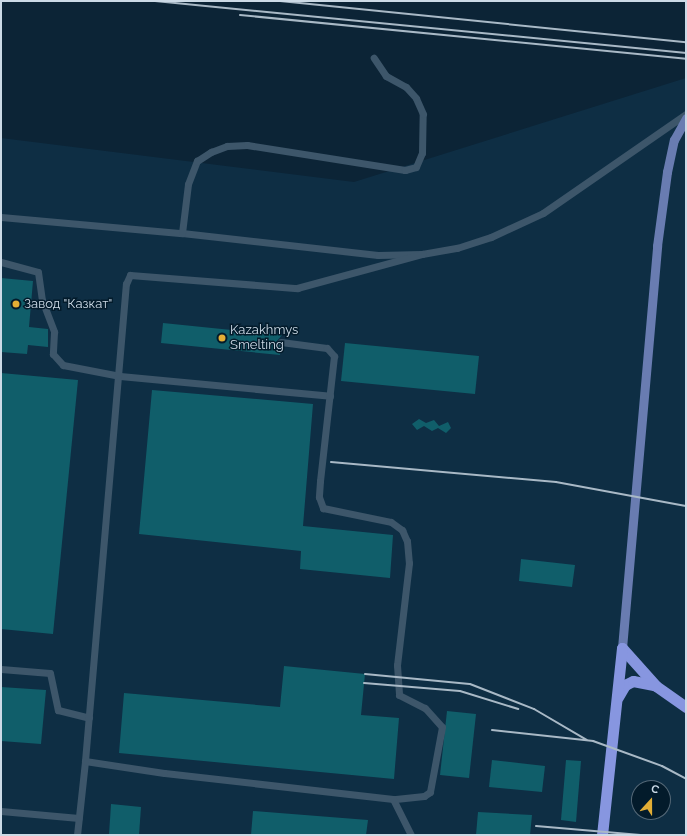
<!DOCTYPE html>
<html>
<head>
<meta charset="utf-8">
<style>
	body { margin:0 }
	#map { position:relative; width:687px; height:836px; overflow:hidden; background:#0c2436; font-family:Raleway,sans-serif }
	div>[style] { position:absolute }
	.built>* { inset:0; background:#0e2e44 }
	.building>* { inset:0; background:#105e6a }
	.minor>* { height:7px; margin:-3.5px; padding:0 3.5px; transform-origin:3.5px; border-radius:3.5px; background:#3d566a }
	.major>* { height:9px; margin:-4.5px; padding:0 4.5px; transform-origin:4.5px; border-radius:4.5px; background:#697cb1 }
	.highway>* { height:11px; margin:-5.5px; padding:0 5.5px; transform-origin:5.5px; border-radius:5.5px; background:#8796e0 }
	.rail>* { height:2px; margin:-1px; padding:0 1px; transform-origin:1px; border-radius:1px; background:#a9b9c6 }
	.dots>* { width:11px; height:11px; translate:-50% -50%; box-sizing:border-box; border:2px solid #031b2b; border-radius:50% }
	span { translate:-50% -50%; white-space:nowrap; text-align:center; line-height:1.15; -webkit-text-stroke:3px #031b2b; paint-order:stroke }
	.poi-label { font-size:13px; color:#ccdae6 }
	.left { translate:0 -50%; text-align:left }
	.frame { position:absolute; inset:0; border:2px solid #ccdae6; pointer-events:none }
	.north { position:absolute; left:631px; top:780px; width:40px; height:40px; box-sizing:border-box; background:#031b2b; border:1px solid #536776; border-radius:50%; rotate:21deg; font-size:11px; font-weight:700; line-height:16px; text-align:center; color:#ccdae6 }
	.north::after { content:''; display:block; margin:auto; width:14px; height:18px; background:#e3ae35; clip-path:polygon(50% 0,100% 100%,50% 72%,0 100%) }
</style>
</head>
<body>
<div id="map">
	<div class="built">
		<i style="clip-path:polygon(evenodd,686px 78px,686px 835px,1px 835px,1px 138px,354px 182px,686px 78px,639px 788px,663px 788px,663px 812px,639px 812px,639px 788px)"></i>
	</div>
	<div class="building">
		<i style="clip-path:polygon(1px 278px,33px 281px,29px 327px,48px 329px,48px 347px,28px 345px,27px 354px,1px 352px)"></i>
		<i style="clip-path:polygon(163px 323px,282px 335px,276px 342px,281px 347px,280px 355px,161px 343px)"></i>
		<i style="clip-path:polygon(345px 343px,479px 356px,475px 394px,341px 381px)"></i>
		<i style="clip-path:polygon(1px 373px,78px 380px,53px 634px,1px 629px)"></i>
		<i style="clip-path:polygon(152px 390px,313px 404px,303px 526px,393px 535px,390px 578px,300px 569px,301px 551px,139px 534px)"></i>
		<i style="clip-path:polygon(419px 419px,426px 423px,434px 420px,439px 426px,448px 422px,451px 428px,446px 433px,438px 428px,432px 431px,424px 426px,417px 430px,412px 424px)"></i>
		<i style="clip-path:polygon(521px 559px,575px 565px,572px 587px,519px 581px)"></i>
		<i style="clip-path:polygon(284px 666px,365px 674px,361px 715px,399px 718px,394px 779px,119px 753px,124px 693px,280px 707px)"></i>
		<i style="clip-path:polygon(1px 687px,46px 690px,41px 744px,1px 741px)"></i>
		<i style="clip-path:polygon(447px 711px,476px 714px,469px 778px,440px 775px)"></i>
		<i style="clip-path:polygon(492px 760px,545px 766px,542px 792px,489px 787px)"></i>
		<i style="clip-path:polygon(566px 760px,581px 761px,576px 822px,561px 820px)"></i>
		<i style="clip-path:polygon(111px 804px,141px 807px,139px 835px,109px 835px)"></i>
		<i style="clip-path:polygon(253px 811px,368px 820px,366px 835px,251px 835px)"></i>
		<i style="clip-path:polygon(478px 812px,532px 815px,530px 835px,476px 835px)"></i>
	</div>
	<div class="minor">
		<i style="left:1px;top:217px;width:182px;rotate:5.1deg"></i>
		<i style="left:182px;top:233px;width:197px;rotate:6.4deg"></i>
		<i style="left:378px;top:255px;width:44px;rotate:-1.3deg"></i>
		<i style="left:422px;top:254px;width:36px;rotate:-10deg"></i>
		<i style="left:457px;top:248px;width:36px;rotate:-18deg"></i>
		<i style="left:491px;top:237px;width:57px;rotate:-24.8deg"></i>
		<i style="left:543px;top:213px;width:174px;rotate:-34.7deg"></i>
		<i style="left:182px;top:233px;width:49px;rotate:-83deg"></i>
		<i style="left:188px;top:184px;width:25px;rotate:-69deg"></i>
		<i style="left:197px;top:161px;width:17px;rotate:-33deg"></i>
		<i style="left:211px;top:152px;width:17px;rotate:-21deg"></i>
		<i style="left:227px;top:146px;width:20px;rotate:-3deg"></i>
		<i style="left:247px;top:145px;width:160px;rotate:9deg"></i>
		<i style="left:405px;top:170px;width:11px;rotate:-15deg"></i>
		<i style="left:416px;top:167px;width:15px;rotate:-67deg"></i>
		<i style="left:422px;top:153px;width:39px;rotate:-89deg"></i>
		<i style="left:423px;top:114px;width:17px;rotate:-114deg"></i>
		<i style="left:416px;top:98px;width:15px;rotate:-132deg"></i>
		<i style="left:406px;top:87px;width:23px;rotate:-151deg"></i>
		<i style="left:386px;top:76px;width:22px;rotate:-124deg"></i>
		<i style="left:1px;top:262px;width:38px;rotate:15deg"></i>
		<i style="left:38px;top:272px;width:28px;rotate:82deg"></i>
		<i style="left:42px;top:300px;width:34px;rotate:69deg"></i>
		<i style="left:54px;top:332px;width:22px;rotate:93deg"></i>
		<i style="left:53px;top:354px;width:15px;rotate:48deg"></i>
		<i style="left:63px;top:365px;width:58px;rotate:10.9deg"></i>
		<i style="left:120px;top:376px;width:211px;rotate:5.4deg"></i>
		<i style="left:281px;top:342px;width:46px;rotate:7.4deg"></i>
		<i style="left:327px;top:348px;width:11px;rotate:49deg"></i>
		<i style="left:334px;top:356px;width:126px;rotate:96.4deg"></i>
		<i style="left:320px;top:481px;width:16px;rotate:94deg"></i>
		<i style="left:319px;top:497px;width:12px;rotate:70deg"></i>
		<i style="left:323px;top:508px;width:69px;rotate:11.6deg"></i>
		<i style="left:391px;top:522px;width:14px;rotate:36deg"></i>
		<i style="left:402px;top:530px;width:12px;rotate:66deg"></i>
		<i style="left:407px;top:541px;width:22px;rotate:85deg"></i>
		<i style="left:409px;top:563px;width:103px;rotate:96.7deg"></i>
		<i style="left:397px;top:665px;width:30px;rotate:86deg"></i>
		<i style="left:399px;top:695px;width:29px;rotate:27deg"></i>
		<i style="left:425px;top:708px;width:25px;rotate:48deg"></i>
		<i style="left:442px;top:727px;width:66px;rotate:100.5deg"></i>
		<i style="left:430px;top:792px;width:7px;rotate:146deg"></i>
		<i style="left:424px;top:796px;width:31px;rotate:174deg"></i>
		<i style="left:1px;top:669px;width:49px;rotate:4.7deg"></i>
		<i style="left:50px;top:673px;width:38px;rotate:78deg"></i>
		<i style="left:58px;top:710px;width:32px;rotate:14deg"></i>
		<i style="left:1px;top:811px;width:78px;rotate:5.1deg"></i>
		<i style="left:77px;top:835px;width:74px;rotate:-83.8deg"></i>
		<i style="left:411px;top:835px;width:40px;rotate:-116.6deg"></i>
		<i style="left:393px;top:799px;width:230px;rotate:-173.5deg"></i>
		<i style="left:164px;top:773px;width:80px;rotate:-171.4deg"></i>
		<i style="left:85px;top:761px;width:479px;rotate:-85.1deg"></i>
		<i style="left:126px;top:284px;width:10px;rotate:-66deg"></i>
		<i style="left:130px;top:275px;width:168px;rotate:4.5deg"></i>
		<i style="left:297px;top:288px;width:130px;rotate:-15.2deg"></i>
	</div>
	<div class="major">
		<i style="left:622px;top:648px;width:404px;rotate:-85deg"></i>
		<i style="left:657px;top:246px;width:75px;rotate:-82.3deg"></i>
		<i style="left:667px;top:172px;width:33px;rotate:-78deg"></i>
		<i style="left:674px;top:140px;width:25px;rotate:-61deg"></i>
	</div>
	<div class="highway">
		<i style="left:622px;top:648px;width:51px;rotate:48.2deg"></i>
		<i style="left:656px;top:686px;width:37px;rotate:35deg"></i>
		<i style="left:618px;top:697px;width:14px;rotate:-60deg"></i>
		<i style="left:625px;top:685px;width:9px;rotate:-27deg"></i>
		<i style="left:633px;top:681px;width:21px;rotate:11deg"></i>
		<i style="left:602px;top:835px;width:188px;rotate:-83.9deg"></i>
	</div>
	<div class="rail">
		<i style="left:155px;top:1px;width:534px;rotate:5.59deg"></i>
		<i style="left:280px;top:1px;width:408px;rotate:5.8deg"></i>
		<i style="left:240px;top:15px;width:448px;rotate:5.6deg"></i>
		<i style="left:331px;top:462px;width:226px;rotate:5.1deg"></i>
		<i style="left:556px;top:482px;width:132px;rotate:10.5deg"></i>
		<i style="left:365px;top:674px;width:105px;rotate:5.4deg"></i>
		<i style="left:470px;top:684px;width:69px;rotate:21.3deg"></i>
		<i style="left:534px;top:709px;width:61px;rotate:30.3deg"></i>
		<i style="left:364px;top:683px;width:96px;rotate:4.8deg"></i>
		<i style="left:460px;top:691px;width:61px;rotate:17.2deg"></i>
		<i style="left:492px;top:730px;width:102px;rotate:6.2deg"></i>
		<i style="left:593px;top:741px;width:73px;rotate:19.9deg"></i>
		<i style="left:662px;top:766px;width:27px;rotate:28deg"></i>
		<i style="left:536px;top:826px;width:105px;rotate:4.9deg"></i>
	</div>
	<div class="dots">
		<i style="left:16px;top:304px;background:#e3ae35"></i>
		<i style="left:222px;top:338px;background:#e3ae35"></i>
	</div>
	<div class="poi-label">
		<span class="left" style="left:24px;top:304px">Завод "Казкат"</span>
		<span class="left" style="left:230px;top:338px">Kazakhmys<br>Smelting</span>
	</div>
	<div class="frame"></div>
	<div class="north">С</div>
</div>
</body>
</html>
